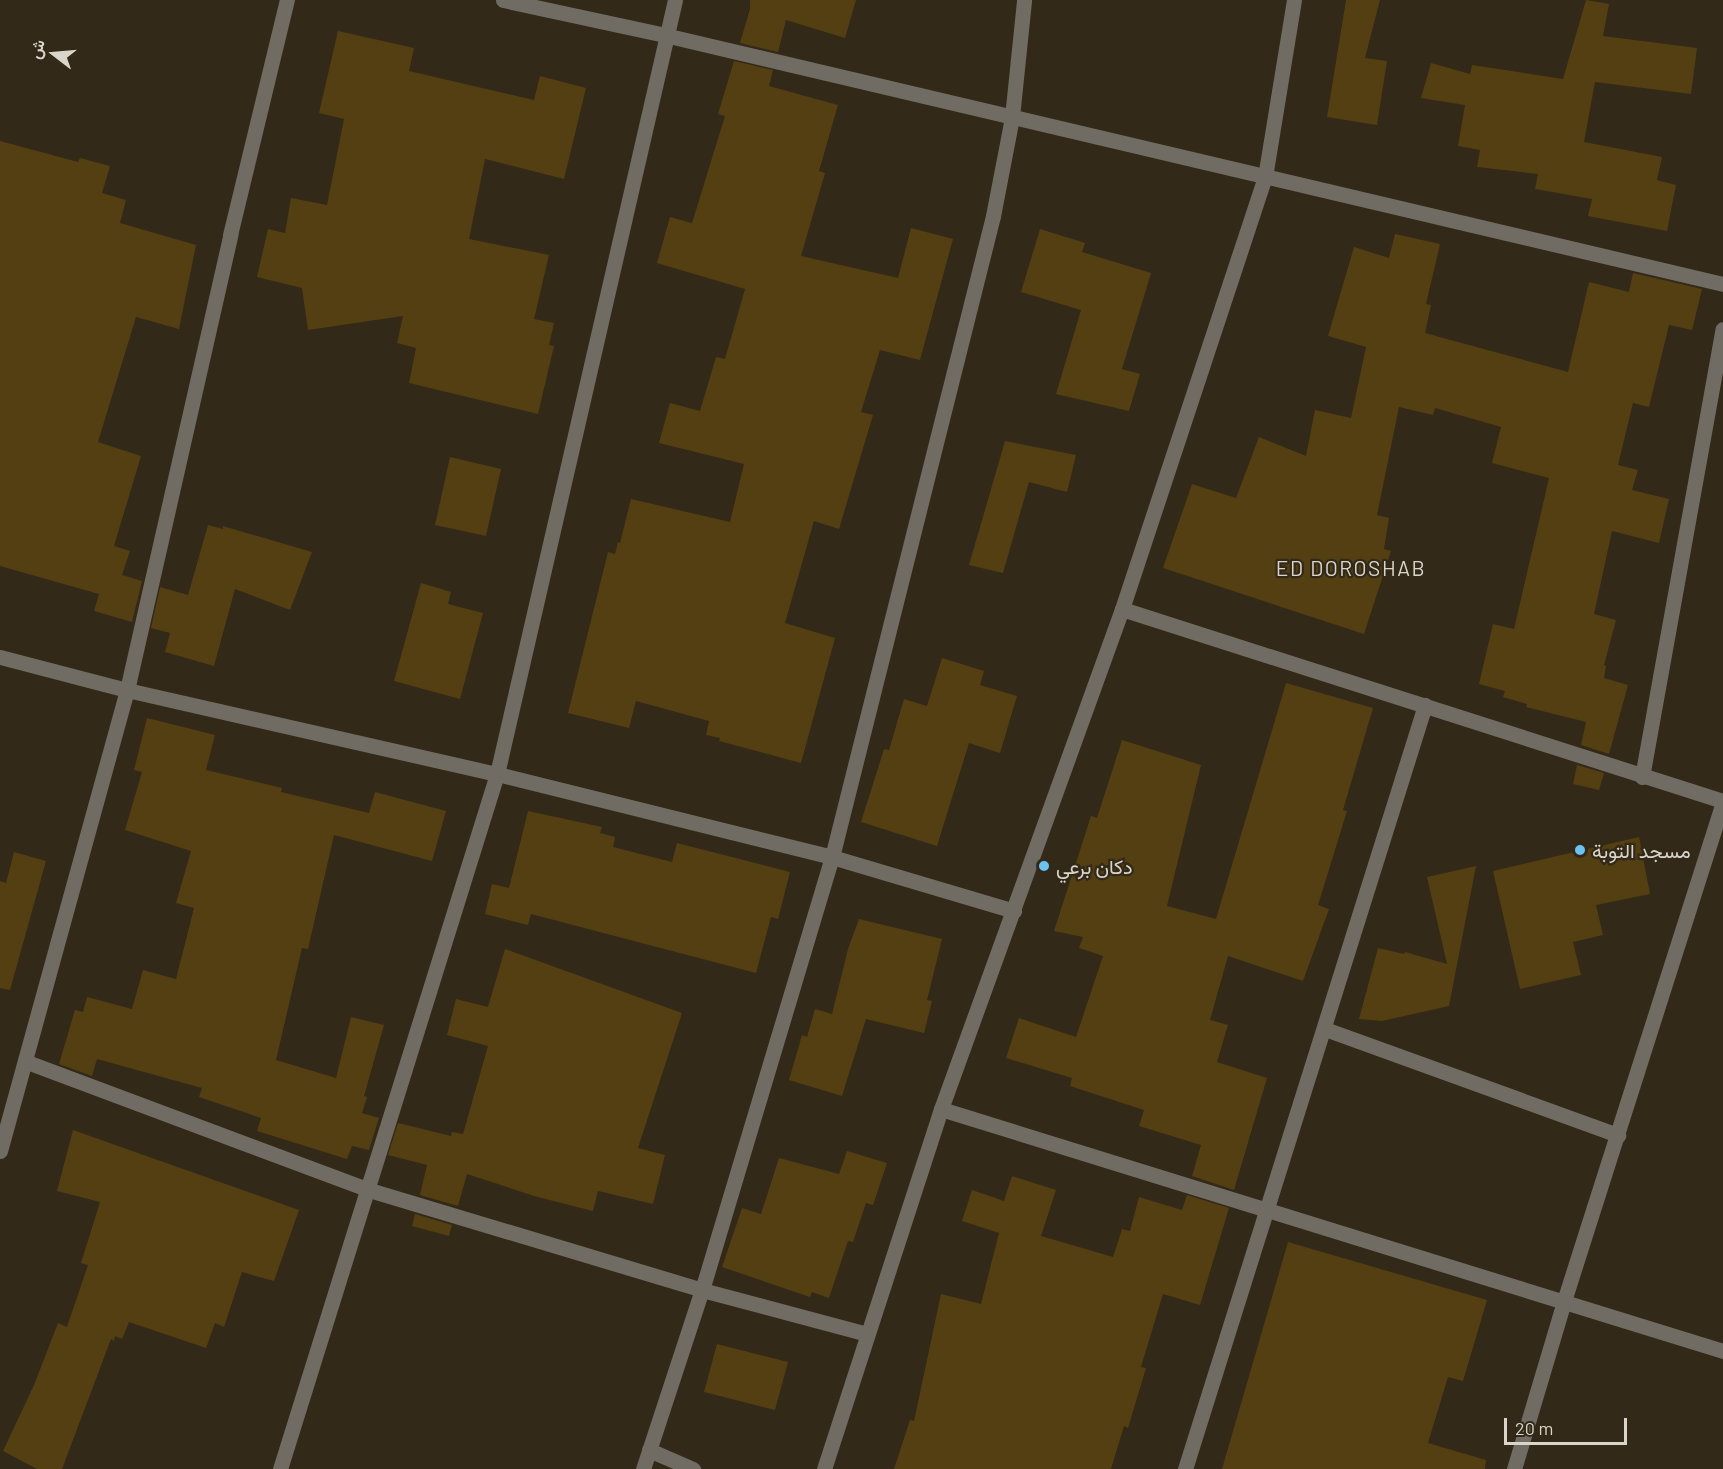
<!DOCTYPE html>
<html>
<head>
<meta charset="utf-8">
<style>
	body { margin:0 }
	#map { position:relative; width:1723px; height:1469px; overflow:hidden; background:#322918; font-family:Barlow,Vazirmatn,sans-serif }
	div>[style] { position:absolute }
	.building>* { inset:0; background:#543f12 }
	.minor>* { height:15px; margin:-7.5px; padding:0 7.5px; transform-origin:7.5px; border-radius:7.5px; background:#716c63 }
	.dots>* { width:16px; height:16px; translate:-50% -50%; box-sizing:border-box; border:3px solid #322918; border-radius:50% }
	span { translate:-50% -50%; white-space:nowrap; text-align:center; line-height:1.15; -webkit-text-stroke:4.5px #322918; paint-order:stroke }
	.poi-label { font-size:20px; color:#dad5ca }
	.left { translate:0 -50%; text-align:left }
	.neighbourhood-label { font-size:21px; color:#dad5ca; letter-spacing:1.5px }
	.north { position:absolute; left:24px; top:24px; width:60px; height:60px; -webkit-text-stroke:4px #322918; paint-order:stroke; rotate:286deg; font-size:16px; font-weight:700; line-height:24px; text-align:center; color:#dad5ca }
	.north::after { content:''; display:block; margin:auto; width:21px; height:27px; background:#dad5ca; clip-path:polygon(50% 0,100% 100%,50% 72%,0 100%) }
	.scale { position:absolute; left:1504px; top:1418px; width:123px; height:27px; box-sizing:border-box; border:3px solid #dad5ca; border-top:0; padding-left:8px; font-size:18px; line-height:21px; white-space:nowrap; color:#dad5ca; -webkit-text-stroke:4px #322918; paint-order:stroke }
</style>
</head>
<body>
<div id="map">
	<div class="building">
		<i style="clip-path:polygon(750px 0,856px 0,845px 38px,786px 20px,778px 52px,740px 43px,750px 9px)"></i>
		<i style="clip-path:polygon(1346px 0,1380px 0,1365px 58px,1387px 61px,1377px 125px,1327px 117px)"></i>
		<i style="clip-path:polygon(1586px 0,1609px 4px,1603px 36px,1697px 48px,1691px 94px,1595px 82px,1584px 142px,1662px 157px,1657px 180px,1676px 185px,1667px 231px,1588px 216px,1592px 199px,1535px 189px,1538px 174px,1477px 167px,1480px 150px,1458px 146px,1465px 105px,1421px 98px,1431px 63px,1470px 74px,1472px 65px,1563px 79px)"></i>
		<i style="clip-path:polygon(338px 31px,414px 48px,409px 71px,534px 100px,540px 76px,586px 88px,564px 179px,485px 159px,469px 239px,549px 255px,534px 319px,554px 323px,549px 345px,554px 346px,538px 414px,409px 383px,416px 348px,397px 343px,403px 316px,308px 330px,302px 288px,257px 277px,268px 229px,285px 233px,291px 198px,327px 205px,344px 119px,319px 113px)"></i>
		<i style="clip-path:polygon(734px 61px,773px 70px,769px 86px,838px 105px,819px 171px,825px 173px,801px 256px,898px 278px,911px 228px,953px 239px,920px 360px,880px 350px,861px 412px,873px 415px,839px 529px,814px 521px,785px 623px,835px 638px,801px 763px,719px 741px,720px 738px,706px 735px,709px 721px,636px 701px,629px 728px,568px 713px,608px 552px,615px 554px,618px 542px,620px 543px,631px 499px,730px 522px,744px 464px,659px 443px,670px 403px,700px 411px,716px 357px,725px 359px,745px 289px,657px 263px,670px 217px,692px 223px,725px 116px,718px 114px)"></i>
		<i style="clip-path:polygon(0 141px,78px 162px,80px 158px,110px 166px,102px 193px,126px 200px,120px 223px,196px 245px,179px 329px,136px 317px,98px 442px,141px 456px,114px 546px,130px 551px,122px 575px,142px 581px,132px 622px,94px 611px,99px 594px,0 566px)"></i>
		<i style="clip-path:polygon(1040px 229px,1085px 243px,1082px 252px,1151px 273px,1122px 369px,1140px 374px,1129px 411px,1056px 394px,1081px 310px,1021px 292px)"></i>
		<i style="clip-path:polygon(1395px 234px,1440px 244px,1426px 304px,1431px 305px,1425px 333px,1568px 372px,1589px 282px,1629px 292px,1633px 273px,1702px 289px,1692px 330px,1669px 325px,1649px 407px,1633px 403px,1618px 465px,1638px 470px,1632px 490px,1669px 499px,1659px 543px,1612px 531px,1594px 614px,1616px 620px,1604px 665px,1606px 666px,1604px 678px,1628px 685px,1609px 754px,1581px 745px,1586px 722px,1526px 707px,1527px 704px,1503px 697px,1505px 691px,1479px 684px,1493px 624px,1514px 629px,1549px 478px,1492px 463px,1501px 427px,1435px 408px,1433px 415px,1399px 407px,1377px 515px,1389px 518px,1384px 549px,1391px 551px,1364px 634px,1163px 568px,1192px 484px,1236px 498px,1259px 437px,1306px 456px,1315px 410px,1351px 418px,1366px 347px,1328px 336px,1354px 247px,1389px 258px)"></i>
		<i style="clip-path:polygon(1005px 441px,1076px 455px,1067px 492px,1029px 482px,1003px 573px,969px 565px)"></i>
		<i style="clip-path:polygon(450px 457px,501px 469px,486px 536px,435px 525px)"></i>
		<i style="clip-path:polygon(208px 525px,223px 529px,223px 526px,312px 552px,290px 610px,235px 589px,214px 666px,165px 652px,170px 633px,151px 628px,160px 587px,188px 595px)"></i>
		<i style="clip-path:polygon(421px 583px,451px 592px,448px 604px,483px 613px,460px 699px,394px 681px)"></i>
		<i style="clip-path:polygon(942px 658px,984px 671px,980px 685px,1017px 696px,1000px 753px,969px 743px,937px 846px,861px 822px,884px 749px,889px 750px,904px 699px,927px 706px)"></i>
		<i style="clip-path:polygon(1286px 683px,1373px 708px,1343px 810px,1347px 811px,1318px 905px,1329px 909px,1303px 981px,1228px 956px,1210px 1020px,1228px 1025px,1217px 1062px,1267px 1078px,1234px 1190px,1192px 1176px,1201px 1145px,1139px 1126px,1144px 1110px,1070px 1086px,1072px 1078px,1006px 1058px,1019px 1018px,1076px 1037px,1103px 956px,1079px 948px,1083px 937px,1054px 931px,1091px 816px,1097px 818px,1122px 740px,1201px 765px,1167px 906px,1216px 919px)"></i>
		<i style="clip-path:polygon(147px 718px,215px 735px,206px 770px,282px 788px,281px 792px,369px 813px,375px 792px,446px 811px,432px 861px,334px 835px,308px 949px,302px 948px,276px 1060px,336px 1078px,351px 1017px,384px 1025px,364px 1096px,367px 1097px,362px 1113px,379px 1118px,369px 1150px,352px 1146px,347px 1159px,257px 1131px,261px 1118px,199px 1097px,202px 1088px,97px 1059px,92px 1076px,59px 1064px,75px 1010px,83px 1012px,87px 997px,132px 1009px,143px 970px,176px 979px,194px 908px,176px 903px,191px 851px,125px 830px,142px 772px,134px 770px)"></i>
		<i style="clip-path:polygon(1577px 765px,1604px 773px,1599px 790px,1573px 784px)"></i>
		<i style="clip-path:polygon(528px 811px,602px 827px,600px 833px,615px 837px,613px 847px,672px 862px,677px 843px,790px 872px,778px 919px,771px 917px,756px 973px,531px 914px,528px 925px,485px 914px,492px 884px,509px 888px)"></i>
		<i style="clip-path:polygon(1639px 837px,1650px 894px,1596px 905px,1603px 935px,1573px 942px,1581px 975px,1520px 989px,1493px 871px)"></i>
		<i style="clip-path:polygon(14px 852px,46px 861px,10px 990px,0 988px,0 881px,6px 883px)"></i>
		<i style="clip-path:polygon(1476px 866px,1449px 1006px,1382px 1021px,1359px 1019px,1378px 948px,1404px 954px,1405px 952px,1447px 964px,1427px 877px)"></i>
		<i style="clip-path:polygon(859px 919px,942px 939px,927px 1000px,932px 1001px,924px 1033px,866px 1019px,842px 1096px,789px 1080px,802px 1035px,807px 1037px,815px 1009px,832px 1014px,848px 949px)"></i>
		<i style="clip-path:polygon(505px 949px,682px 1013px,638px 1148px,665px 1155px,653px 1204px,598px 1191px,593px 1211px,534px 1196px,467px 1174px,458px 1206px,420px 1195px,427px 1165px,388px 1155px,398px 1123px,451px 1136px,452px 1132px,463px 1134px,488px 1046px,447px 1035px,456px 999px,488px 1007px)"></i>
		<i style="clip-path:polygon(73px 1130px,299px 1210px,274px 1281px,242px 1272px,224px 1327px,215px 1323px,206px 1348px,129px 1322px,122px 1339px,115px 1336px,114px 1341px,111px 1339px,62px 1469px,37px 1469px,3px 1451px,34px 1385px,58px 1323px,67px 1327px,88px 1265px,81px 1263px,100px 1202px,57px 1191px)"></i>
		<i style="clip-path:polygon(847px 1151px,887px 1163px,873px 1205px,866px 1203px,853px 1242px,848px 1241px,829px 1298px,812px 1292px,810px 1297px,722px 1267px,742px 1208px,761px 1214px,779px 1158px,839px 1174px)"></i>
		<i style="clip-path:polygon(1012px 1176px,1056px 1190px,1041px 1236px,1113px 1257px,1122px 1229px,1130px 1231px,1139px 1197px,1182px 1210px,1187px 1195px,1229px 1208px,1200px 1305px,1163px 1294px,1141px 1367px,1146px 1368px,1128px 1428px,1124px 1426px,1111px 1469px,894px 1469px,910px 1420px,914px 1421px,941px 1294px,981px 1304px,999px 1233px,962px 1221px,972px 1190px,1004px 1201px)"></i>
		<i style="clip-path:polygon(415px 1214px,452px 1225px,449px 1236px,412px 1226px)"></i>
		<i style="clip-path:polygon(1288px 1242px,1487px 1300px,1463px 1381px,1448px 1377px,1428px 1443px,1486px 1460px,1485px 1469px,1222px 1469px)"></i>
		<i style="clip-path:polygon(717px 1344px,788px 1362px,775px 1410px,704px 1392px)"></i>
	</div>
	<div class="minor">
		<i style="left:503px;top:0;width:170px;rotate:12.2deg"></i>
		<i style="left:669px;top:36px;width:1083px;rotate:13.24deg"></i>
		<i style="left:1122px;top:609px;width:631px;rotate:17.72deg"></i>
		<i style="left:0;top:657px;width:131px;rotate:14.6deg"></i>
		<i style="left:127px;top:690px;width:379px;rotate:12.8deg"></i>
		<i style="left:497px;top:774px;width:345px;rotate:13.9deg"></i>
		<i style="left:832px;top:857px;width:190px;rotate:16.5deg"></i>
		<i style="left:1642px;top:777px;width:455px;rotate:-79.8deg"></i>
		<i style="left:1325px;top:1029px;width:312px;rotate:19.9deg"></i>
		<i style="left:27px;top:1062px;width:362px;rotate:20.5deg"></i>
		<i style="left:366px;top:1189px;width:351px;rotate:16.7deg"></i>
		<i style="left:702px;top:1290px;width:171px;rotate:14.9deg"></i>
		<i style="left:941px;top:1109px;width:819px;rotate:17.2deg"></i>
		<i style="left:0;top:1151px;width:478px;rotate:-74.6deg"></i>
		<i style="left:127px;top:690px;width:467px;rotate:-77.2deg"></i>
		<i style="left:230px;top:235px;width:242px;rotate:-76.4deg"></i>
		<i style="left:649px;top:1450px;width:48px;rotate:23.4deg"></i>
		<i style="left:280px;top:1469px;width:728px;rotate:-72.66deg"></i>
		<i style="left:497px;top:774px;width:794px;rotate:-77.05deg"></i>
		<i style="left:643px;top:1469px;width:188px;rotate:-71.8deg"></i>
		<i style="left:702px;top:1290px;width:452px;rotate:-73.3deg"></i>
		<i style="left:832px;top:857px;width:661px;rotate:-75.9deg"></i>
		<i style="left:993px;top:216px;width:101px;rotate:-79.1deg"></i>
		<i style="left:1012px;top:117px;width:118px;rotate:-84.1deg"></i>
		<i style="left:824px;top:1469px;width:379px;rotate:-72deg"></i>
		<i style="left:941px;top:1109px;width:532px;rotate:-70.1deg"></i>
		<i style="left:1122px;top:609px;width:455px;rotate:-71.7deg"></i>
		<i style="left:1265px;top:177px;width:179px;rotate:-80.7deg"></i>
		<i style="left:1185px;top:1469px;width:801px;rotate:-72.56deg"></i>
		<i style="left:1514px;top:1469px;width:175px;rotate:-73.4deg"></i>
		<i style="left:1564px;top:1301px;width:524px;rotate:-72.33deg"></i>
	</div>
	<div class="dots">
		<i style="left:1580px;top:850px;background:#6ac3f1"></i>
		<i style="left:1044px;top:866px;background:#6ac3f1"></i>
	</div>
	<div class="poi-label">
		<span class="left" style="left:1592px;top:850px">مسجد التوبة</span>
		<span class="left" style="left:1056px;top:866px">دكان برعي</span>
	</div>
	<div class="neighbourhood-label">
		<span style="left:1351px;top:568px">ED DOROSHAB</span>
	</div>
	<div class="north">ش</div>
	<div class="scale">20 m</div>
</div>
</body>
</html>
